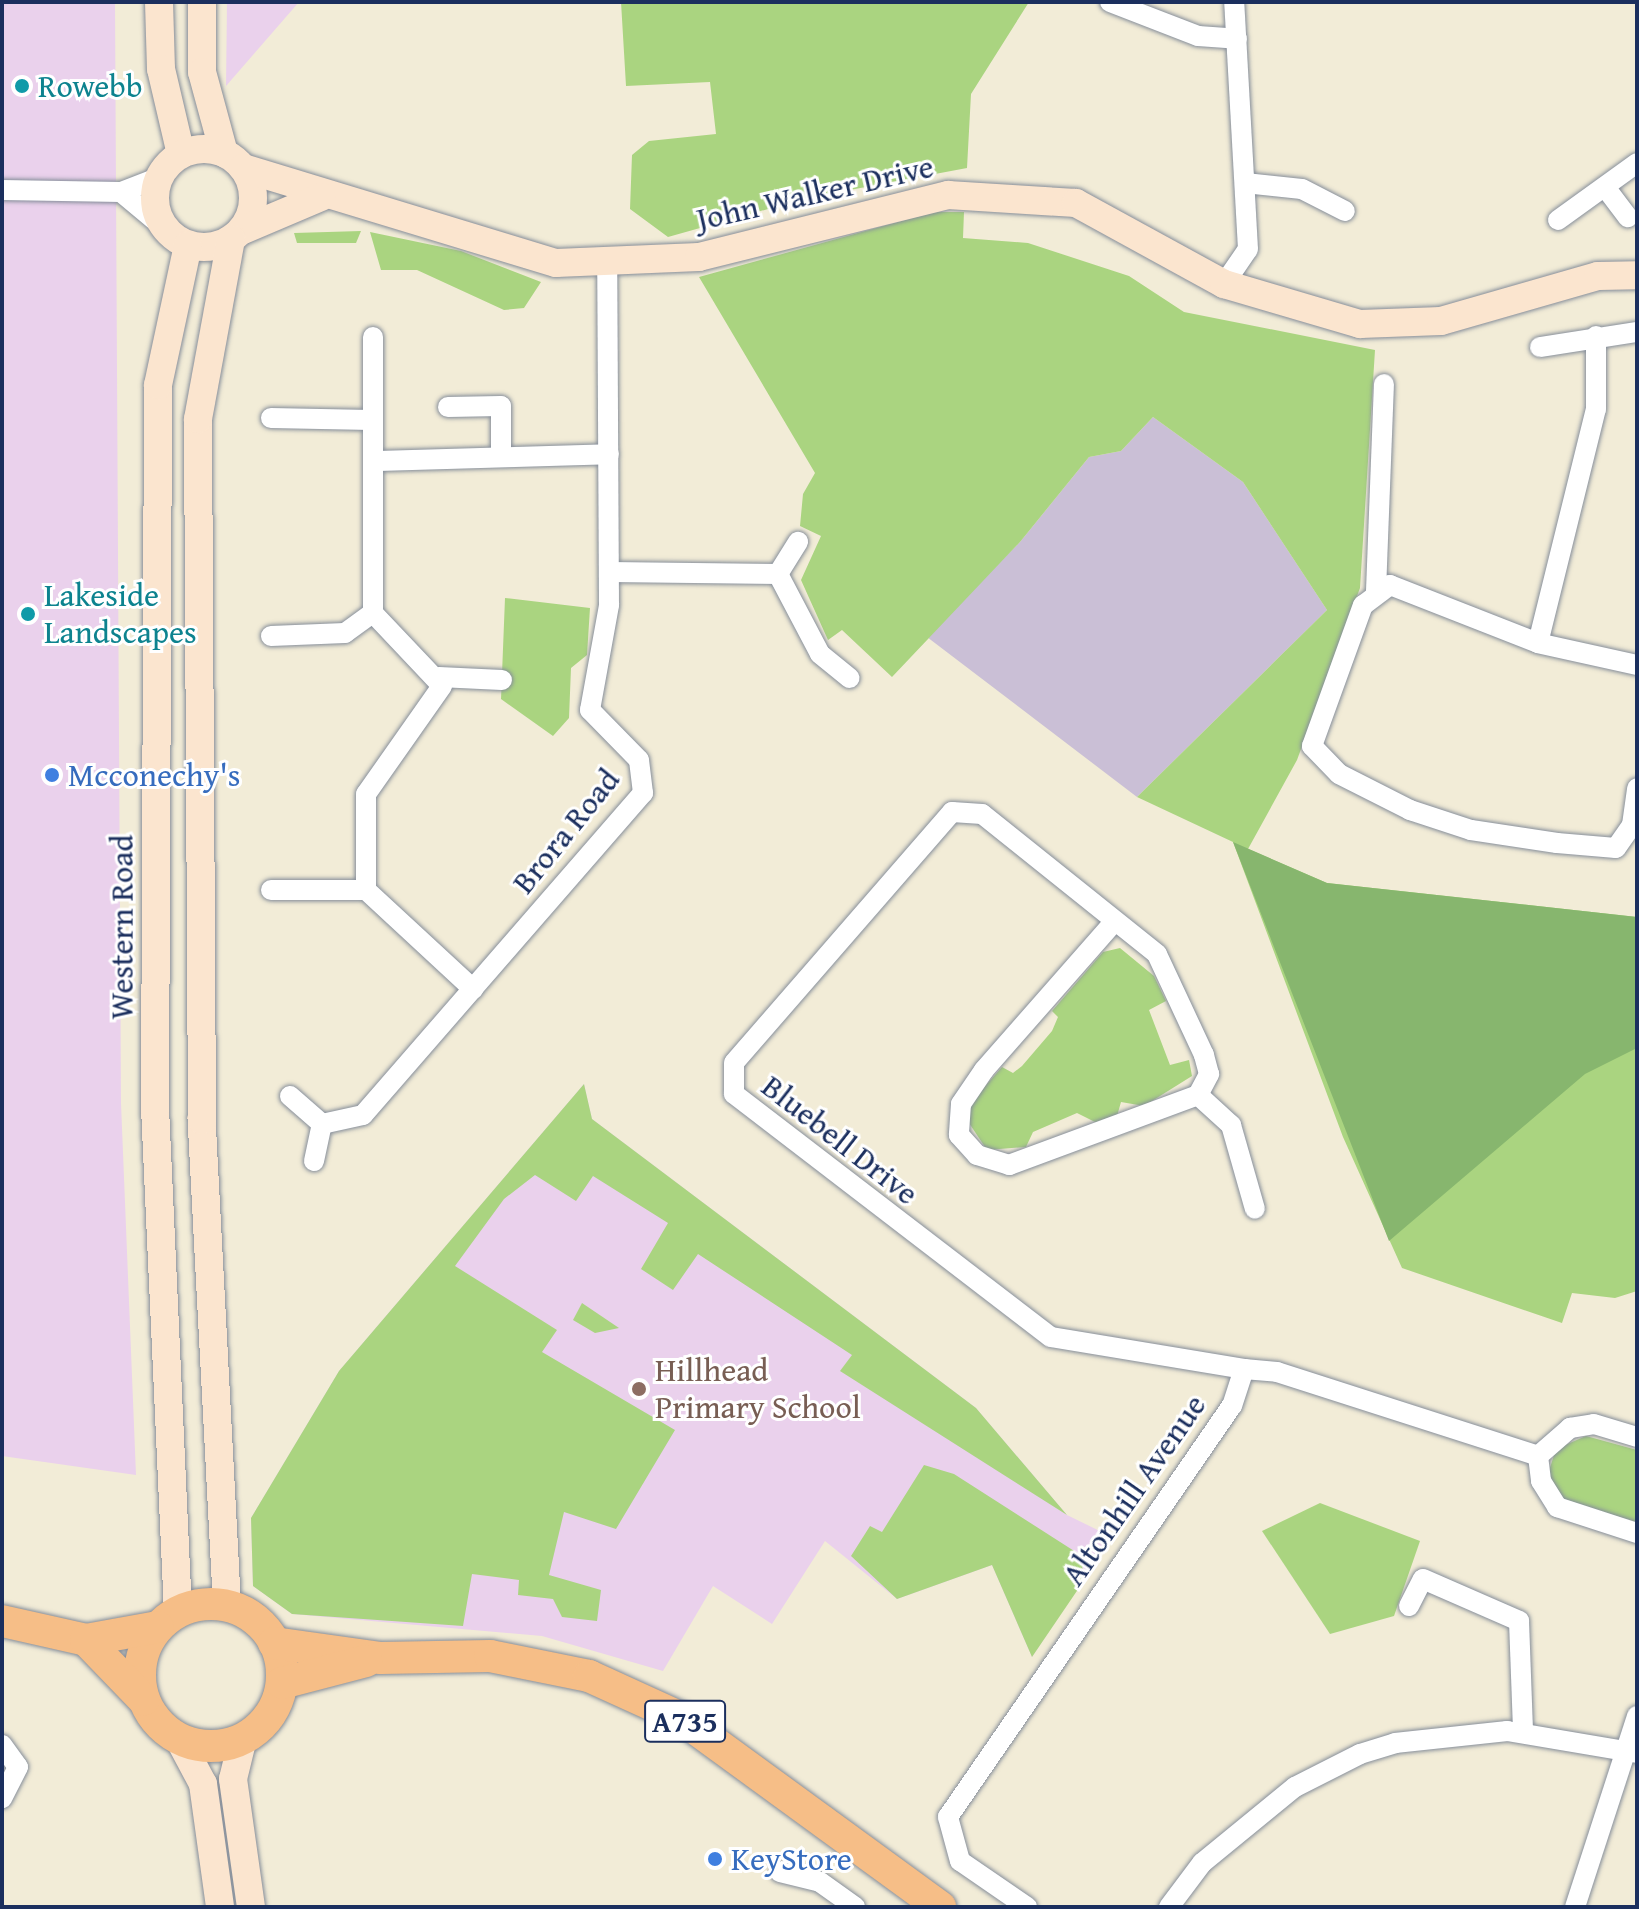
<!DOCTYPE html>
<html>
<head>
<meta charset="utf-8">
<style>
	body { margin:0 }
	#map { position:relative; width:1639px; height:1909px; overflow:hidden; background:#f2ecd7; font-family:"Gentium Book Plus",serif }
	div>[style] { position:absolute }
	.built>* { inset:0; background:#ead1ec }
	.industrial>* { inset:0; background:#cabfd6 }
	.green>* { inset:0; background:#aad480 }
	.forest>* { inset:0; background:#87b66e }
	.roads { filter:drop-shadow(0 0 2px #868e9a) drop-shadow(0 0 2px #868e9a) }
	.street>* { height:20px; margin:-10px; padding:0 10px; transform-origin:10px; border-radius:10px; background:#fff }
	.secondary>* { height:28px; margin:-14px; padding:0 14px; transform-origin:14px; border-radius:14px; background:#fbe5cf }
	.secondary>.ring { margin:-14px; padding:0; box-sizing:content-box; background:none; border:28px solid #fbe5cf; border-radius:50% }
	.primary>* { height:32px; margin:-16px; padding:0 16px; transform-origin:16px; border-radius:16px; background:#f6be87 }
	.primary>.ring { margin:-16px; padding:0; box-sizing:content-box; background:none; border:32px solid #f6be87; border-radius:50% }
	.dots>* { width:22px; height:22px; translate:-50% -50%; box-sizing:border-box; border:4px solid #fff; border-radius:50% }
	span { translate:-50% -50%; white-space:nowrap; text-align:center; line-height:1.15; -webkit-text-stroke:6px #fff; paint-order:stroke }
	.shield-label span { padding:2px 6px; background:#fff; border:2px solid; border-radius:6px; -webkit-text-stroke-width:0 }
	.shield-label { font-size:30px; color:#1b2f5e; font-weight:700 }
	.culture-label { font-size:32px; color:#0d838f }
	.left { translate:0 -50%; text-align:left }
	.street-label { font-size:32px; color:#1b2f5e }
	.shop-label { font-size:32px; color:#366cbe }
	.education-label { font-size:32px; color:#785e54 }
	.frame { position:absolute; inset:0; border:4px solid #1b2f5e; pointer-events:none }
</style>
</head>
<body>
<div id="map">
	<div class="built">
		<i style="clip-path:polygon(2px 2px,115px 2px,121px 1103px,136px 1475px,2px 1456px)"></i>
		<i style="clip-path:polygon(227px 2px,299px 2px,226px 86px)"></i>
		<i style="clip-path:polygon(584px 1084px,592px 1119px,976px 1408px,1067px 1515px,1112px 1537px,1032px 1657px,992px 1565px,897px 1599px,825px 1541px,772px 1624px,713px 1586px,663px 1671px,542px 1636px,292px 1614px,253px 1586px,251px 1518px,339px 1371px)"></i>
	</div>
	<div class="industrial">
		<i style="clip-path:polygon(1153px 417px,1243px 482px,1327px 610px,1137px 797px,927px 637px,1020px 542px,1089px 457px,1121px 451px)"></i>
	</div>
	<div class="green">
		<i style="clip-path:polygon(621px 2px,1029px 2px,971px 94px,967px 168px,807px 198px,668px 237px,630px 209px,632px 155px,649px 141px,716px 134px,710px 82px,626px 86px)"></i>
		<i style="clip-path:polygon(934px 212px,964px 212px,963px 238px,1028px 243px,1129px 276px,1184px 312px,1375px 350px,1360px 588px,1297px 760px,1248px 849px,1327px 883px,1637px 917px,1637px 1291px,1615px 1298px,1572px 1293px,1562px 1323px,1402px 1268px,1343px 1137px,1233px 842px,1137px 797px,1327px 610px,1243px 482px,1153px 417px,1121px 451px,1089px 457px,1020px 542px,892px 677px,842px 630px,828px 640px,801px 580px,821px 536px,800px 526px,803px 494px,815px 473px,699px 277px)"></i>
		<i style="clip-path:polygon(361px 231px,356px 243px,297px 243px,294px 233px)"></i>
		<i style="clip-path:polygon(370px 232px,461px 251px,541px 282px,524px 308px,504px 310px,417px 270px,381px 270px)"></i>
		<i style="clip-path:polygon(505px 598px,590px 608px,587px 655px,571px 668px,569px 718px,553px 736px,501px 699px)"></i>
		<i style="clip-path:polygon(1120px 948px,1154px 976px,1166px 1001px,1149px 1010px,1170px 1065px,1189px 1060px,1192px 1076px,1144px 1106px,1121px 1102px,1117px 1116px,1097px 1123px,1077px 1113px,1033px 1132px,1026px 1147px,987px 1150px,967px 1120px,972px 1101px,1002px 1067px,1013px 1073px,1022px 1066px,1052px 1031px,1058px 1017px,1052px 1011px,1103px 952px)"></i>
		<i style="clip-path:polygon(584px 1084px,592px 1119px,976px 1408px,1067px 1515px,840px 1371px,852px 1355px,698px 1254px,673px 1290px,641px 1269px,668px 1223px,593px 1176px,576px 1201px,535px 1175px,504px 1199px,455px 1266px,557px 1330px,542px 1352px,675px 1430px,616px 1529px,564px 1512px,549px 1575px,601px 1590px,597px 1621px,562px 1617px,553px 1599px,518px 1595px,519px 1580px,472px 1574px,463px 1626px,292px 1614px,253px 1586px,251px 1518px,339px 1371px)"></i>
		<i style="clip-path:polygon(582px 1303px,619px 1328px,595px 1333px,573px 1320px)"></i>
		<i style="clip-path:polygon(1586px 1436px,1637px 1450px,1637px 1522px,1566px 1502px,1547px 1477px,1556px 1449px)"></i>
		<i style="clip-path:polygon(924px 1465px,954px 1474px,1082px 1556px,1083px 1582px,1032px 1657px,992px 1565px,897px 1599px,851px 1556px,870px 1526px,882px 1532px)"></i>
		<i style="clip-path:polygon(1320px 1503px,1420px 1541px,1394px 1616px,1330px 1634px,1262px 1531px)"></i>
	</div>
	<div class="forest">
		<i style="clip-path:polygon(1233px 842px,1327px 883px,1637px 917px,1637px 1048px,1585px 1074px,1389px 1241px)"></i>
	</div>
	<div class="roads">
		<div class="street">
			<i style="left:1110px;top:2px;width:94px;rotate:21.1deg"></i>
			<i style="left:1198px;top:36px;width:39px;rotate:4deg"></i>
			<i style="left:1245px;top:183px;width:57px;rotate:6deg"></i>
			<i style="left:1302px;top:189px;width:48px;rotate:27.1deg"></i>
			<i style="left:1605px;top:187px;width:38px;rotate:53deg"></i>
			<i style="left:2px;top:190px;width:119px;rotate:1deg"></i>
			<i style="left:121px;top:192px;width:40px;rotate:-21deg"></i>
			<i style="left:121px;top:192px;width:55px;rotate:39.8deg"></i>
			<i style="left:1558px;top:220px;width:97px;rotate:-35.8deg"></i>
			<i style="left:1224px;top:284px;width:42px;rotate:-55.6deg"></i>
			<i style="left:1248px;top:249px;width:247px;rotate:-93.2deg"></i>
			<i style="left:373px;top:337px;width:276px;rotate:90deg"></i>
			<i style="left:373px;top:613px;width:100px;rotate:46.6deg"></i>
			<i style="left:442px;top:686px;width:132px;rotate:125.1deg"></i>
			<i style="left:366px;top:794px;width:96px;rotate:90deg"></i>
			<i style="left:366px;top:890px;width:146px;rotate:42.8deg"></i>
			<i style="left:1540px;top:347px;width:98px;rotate:-8.8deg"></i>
			<i style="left:448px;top:407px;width:53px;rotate:-1.1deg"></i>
			<i style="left:501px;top:406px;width:50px;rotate:90deg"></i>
			<i style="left:271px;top:418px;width:100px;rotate:1.1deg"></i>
			<i style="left:378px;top:461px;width:231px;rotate:-1.7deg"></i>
			<i style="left:609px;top:572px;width:169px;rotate:0.7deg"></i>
			<i style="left:778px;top:574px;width:38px;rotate:-58deg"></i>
			<i style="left:778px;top:574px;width:90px;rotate:62.3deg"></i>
			<i style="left:820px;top:654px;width:38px;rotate:39deg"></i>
			<i style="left:1376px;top:591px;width:207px;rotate:-87.8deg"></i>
			<i style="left:271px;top:636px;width:74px;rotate:-2.3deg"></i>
			<i style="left:345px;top:633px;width:34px;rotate:-36deg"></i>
			<i style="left:1538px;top:643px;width:241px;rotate:-76.1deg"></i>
			<i style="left:1596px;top:409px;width:73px;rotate:-90deg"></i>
			<i style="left:1637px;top:665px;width:101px;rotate:-167.5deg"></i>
			<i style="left:1538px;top:643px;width:159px;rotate:-158.6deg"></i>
			<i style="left:1390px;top:585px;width:34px;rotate:143deg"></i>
			<i style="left:1363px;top:605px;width:150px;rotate:109.9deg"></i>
			<i style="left:1312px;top:746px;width:39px;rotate:46deg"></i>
			<i style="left:1339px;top:774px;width:80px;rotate:26.9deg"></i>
			<i style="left:1410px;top:810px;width:64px;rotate:18.2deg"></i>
			<i style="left:1471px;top:830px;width:87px;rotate:8.6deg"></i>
			<i style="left:1557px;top:843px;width:59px;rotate:4.8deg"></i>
			<i style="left:1616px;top:848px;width:28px;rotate:-55deg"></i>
			<i style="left:1632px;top:825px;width:37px;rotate:-82deg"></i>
			<i style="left:439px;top:677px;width:63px;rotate:2.7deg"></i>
			<i style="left:271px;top:890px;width:95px"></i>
			<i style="left:1114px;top:922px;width:197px;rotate:131.3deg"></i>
			<i style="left:984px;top:1070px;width:41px;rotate:124.1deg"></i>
			<i style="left:961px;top:1104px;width:31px;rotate:94deg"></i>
			<i style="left:959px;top:1135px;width:27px;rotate:48deg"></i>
			<i style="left:977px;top:1155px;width:34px;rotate:17deg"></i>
			<i style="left:1009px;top:1165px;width:202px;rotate:-20.3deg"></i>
			<i style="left:1198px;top:1095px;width:24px;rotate:-62deg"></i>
			<i style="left:1209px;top:1074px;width:20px;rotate:-105deg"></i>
			<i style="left:1204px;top:1055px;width:111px;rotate:-115deg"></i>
			<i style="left:1157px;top:954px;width:224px;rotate:-141.3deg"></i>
			<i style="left:982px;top:814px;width:30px;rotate:-176deg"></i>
			<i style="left:952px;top:812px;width:332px;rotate:131deg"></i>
			<i style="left:734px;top:1063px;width:31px;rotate:90deg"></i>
			<i style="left:734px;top:1094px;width:399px;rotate:37.5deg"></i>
			<i style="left:1051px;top:1337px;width:196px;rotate:9.4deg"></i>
			<i style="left:1198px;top:1095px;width:45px;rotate:42.3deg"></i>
			<i style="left:1231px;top:1125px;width:87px;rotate:74.1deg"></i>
			<i style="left:290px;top:1096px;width:43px;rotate:41.2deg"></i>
			<i style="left:314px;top:1161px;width:38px;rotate:-78deg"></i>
			<i style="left:322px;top:1124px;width:42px;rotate:-12.4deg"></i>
			<i style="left:363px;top:1115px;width:427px;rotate:-49deg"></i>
			<i style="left:643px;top:793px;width:33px;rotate:-97deg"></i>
			<i style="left:639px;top:760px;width:70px;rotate:-134.4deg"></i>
			<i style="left:590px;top:710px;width:107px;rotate:-79.7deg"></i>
			<i style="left:609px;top:605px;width:340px;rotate:-90.3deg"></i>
			<i style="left:1538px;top:1456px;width:25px;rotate:83deg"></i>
			<i style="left:1541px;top:1481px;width:31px;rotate:58deg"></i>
			<i style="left:1557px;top:1507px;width:84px;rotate:18deg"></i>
			<i style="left:1538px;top:1456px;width:43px;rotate:-41.2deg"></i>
			<i style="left:1570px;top:1428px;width:24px;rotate:-9deg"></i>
			<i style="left:1594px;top:1424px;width:45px;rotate:16.8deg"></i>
			<i style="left:1409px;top:1606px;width:30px;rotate:-63deg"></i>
			<i style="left:1423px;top:1579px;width:105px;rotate:23.6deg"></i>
			<i style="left:1519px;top:1621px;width:110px;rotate:87.9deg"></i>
			<i style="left:2px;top:1745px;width:27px;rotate:54deg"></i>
			<i style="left:18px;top:1767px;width:35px;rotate:117deg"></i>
			<i style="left:780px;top:1872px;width:41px;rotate:14deg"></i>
			<i style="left:820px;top:1882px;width:43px;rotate:35.5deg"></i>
			<i style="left:1027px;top:1907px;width:81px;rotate:-145.5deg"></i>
			<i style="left:960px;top:1861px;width:46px;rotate:-105.3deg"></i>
			<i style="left:948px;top:1817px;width:500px;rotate:-55.4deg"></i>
			<i style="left:1232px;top:1406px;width:39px;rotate:-72deg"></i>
			<i style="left:1244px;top:1369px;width:33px;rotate:5deg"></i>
			<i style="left:1277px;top:1372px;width:274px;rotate:17.8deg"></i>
			<i style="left:1169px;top:1907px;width:55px;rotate:-53.1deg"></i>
			<i style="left:1202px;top:1863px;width:120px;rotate:-39.3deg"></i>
			<i style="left:1295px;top:1787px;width:73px;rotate:-26.9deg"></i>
			<i style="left:1360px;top:1754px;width:37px;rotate:-17deg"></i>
			<i style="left:1395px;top:1743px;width:113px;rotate:-6.1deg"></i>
			<i style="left:1507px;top:1731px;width:132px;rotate:9.6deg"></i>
			<i style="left:1575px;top:1907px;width:201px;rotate:-72deg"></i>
		</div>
		<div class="secondary">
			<i style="left:159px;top:2px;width:67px;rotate:88.3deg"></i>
			<i style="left:161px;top:69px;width:87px;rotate:76.8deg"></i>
			<i style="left:202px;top:2px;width:70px;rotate:90deg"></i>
			<i style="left:202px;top:72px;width:84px;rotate:74.8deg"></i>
			<i class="ring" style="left:155px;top:149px;width:70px;height:70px"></i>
			<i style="left:243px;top:168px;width:327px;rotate:16.9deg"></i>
			<i style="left:556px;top:263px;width:143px;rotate:-2.4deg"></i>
			<i style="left:699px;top:257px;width:257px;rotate:-14deg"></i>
			<i style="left:948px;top:195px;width:128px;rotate:3.6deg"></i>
			<i style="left:1076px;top:203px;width:169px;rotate:28.7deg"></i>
			<i style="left:1224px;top:284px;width:142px;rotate:16.4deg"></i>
			<i style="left:1360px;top:324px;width:81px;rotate:-2.1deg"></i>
			<i style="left:1441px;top:321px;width:163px;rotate:-16deg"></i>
			<i style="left:1598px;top:276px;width:39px;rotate:-1deg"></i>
			<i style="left:243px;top:230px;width:85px;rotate:-22.9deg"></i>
			<i style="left:227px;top:1605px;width:486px;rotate:-93deg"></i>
			<i style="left:202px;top:1120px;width:701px;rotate:-90.33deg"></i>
			<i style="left:198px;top:419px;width:183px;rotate:-79.6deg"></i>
			<i style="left:178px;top:1612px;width:506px;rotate:-92.61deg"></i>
			<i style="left:155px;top:1107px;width:722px;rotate:-89.76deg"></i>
			<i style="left:158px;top:385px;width:143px;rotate:-77.9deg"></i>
			<i style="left:243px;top:1738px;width:42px;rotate:103.7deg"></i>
			<i style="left:233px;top:1779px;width:129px;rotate:82deg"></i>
			<i style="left:179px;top:1739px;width:51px;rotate:61.9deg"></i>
			<i style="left:203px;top:1784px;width:124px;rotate:82.1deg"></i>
		</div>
		<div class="primary">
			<i class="ring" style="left:140px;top:1604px;width:110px;height:110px"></i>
			<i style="left:2px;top:1621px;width:86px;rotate:12.7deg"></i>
			<i style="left:86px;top:1640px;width:73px;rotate:-10.2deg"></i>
			<i style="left:86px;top:1640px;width:83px;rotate:46deg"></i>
			<i style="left:274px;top:1643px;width:108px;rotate:8deg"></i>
			<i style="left:381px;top:1658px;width:109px;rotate:-1.1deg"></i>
			<i style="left:490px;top:1656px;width:101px;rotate:11.4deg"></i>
			<i style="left:589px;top:1676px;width:101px;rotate:24.5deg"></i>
			<i style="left:681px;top:1718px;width:321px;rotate:36.1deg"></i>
			<i style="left:282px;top:1683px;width:87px;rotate:-14.7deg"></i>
		</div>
	</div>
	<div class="dots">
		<i style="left:22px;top:86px;background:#0f9aa8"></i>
		<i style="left:28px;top:614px;background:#0f9aa8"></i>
		<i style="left:52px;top:775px;background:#3f7fe0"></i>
		<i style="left:639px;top:1389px;background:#8d6e63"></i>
		<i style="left:715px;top:1859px;background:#3f7fe0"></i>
	</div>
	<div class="shield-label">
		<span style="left:685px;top:1721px">A735</span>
	</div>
	<div class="culture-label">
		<span class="left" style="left:38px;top:86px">Rowebb</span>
		<span class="left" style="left:44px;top:614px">Lakeside<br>Landscapes</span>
	</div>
	<div class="street-label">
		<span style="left:815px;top:193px;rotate:-13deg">John Walker Drive</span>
		<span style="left:566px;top:831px;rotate:-51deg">Brora Road</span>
		<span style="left:122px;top:927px;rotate:-90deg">Western Road</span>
		<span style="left:840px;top:1140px;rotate:38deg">Bluebell Drive</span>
		<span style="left:1134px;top:1490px;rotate:-55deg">Altonhill Avenue</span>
	</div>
	<div class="shop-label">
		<span class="left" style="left:68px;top:775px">Mcconechy's</span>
		<span class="left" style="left:731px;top:1859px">KeyStore</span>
	</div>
	<div class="education-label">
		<span class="left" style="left:655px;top:1389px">Hillhead<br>Primary School</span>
	</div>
	<div class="frame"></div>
</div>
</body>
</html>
